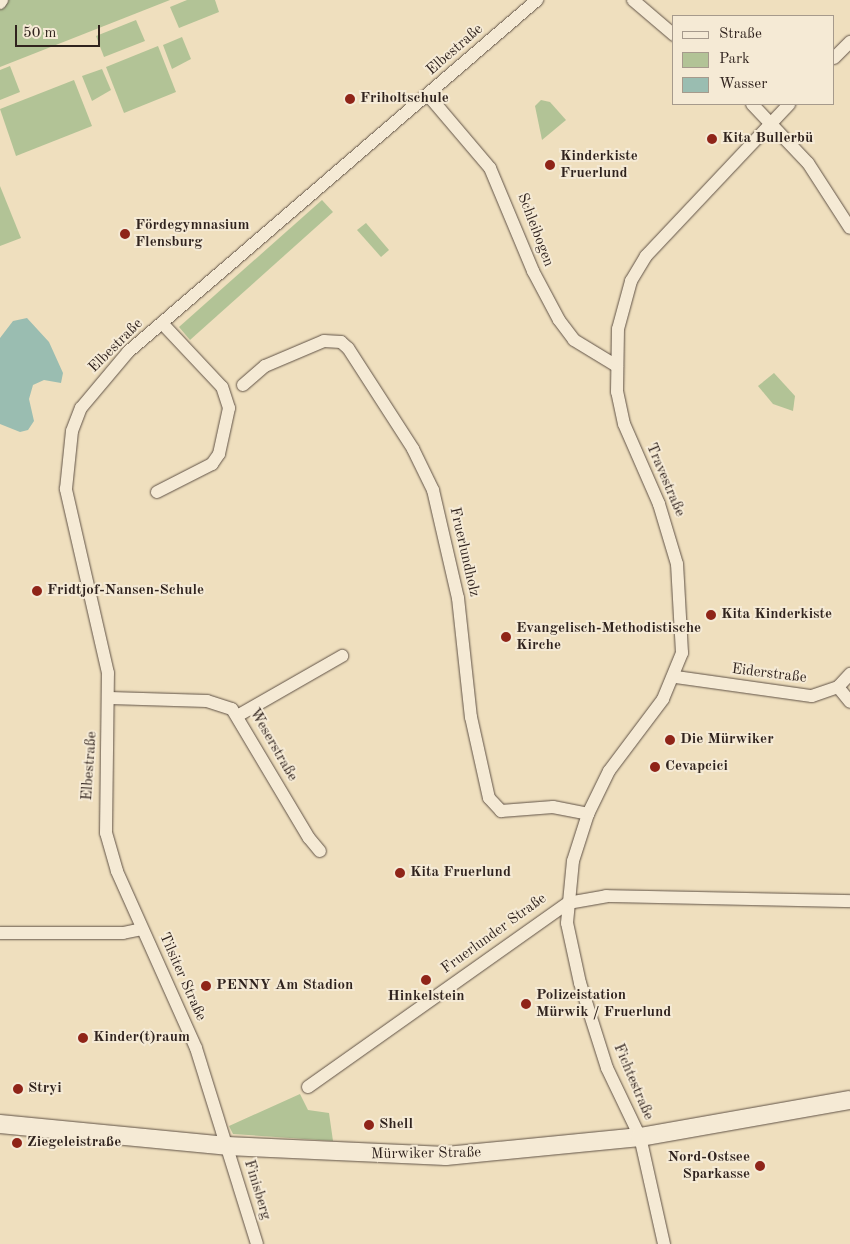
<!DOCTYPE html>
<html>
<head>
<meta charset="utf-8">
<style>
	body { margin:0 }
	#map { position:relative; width:850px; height:1244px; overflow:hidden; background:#efdfbe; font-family:"Old Standard TT",serif }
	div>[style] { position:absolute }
	.green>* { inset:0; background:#b2c396 }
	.water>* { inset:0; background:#9abdb1 }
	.roads { filter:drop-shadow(0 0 1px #605246) drop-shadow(0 0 1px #605246) }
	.minor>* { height:12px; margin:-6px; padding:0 6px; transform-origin:6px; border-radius:6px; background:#f5ead5 }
	.secondary>* { height:18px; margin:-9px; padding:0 9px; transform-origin:9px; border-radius:9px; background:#f5ead5 }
	.dots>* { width:14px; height:14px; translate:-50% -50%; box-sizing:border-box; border:2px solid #f5ead5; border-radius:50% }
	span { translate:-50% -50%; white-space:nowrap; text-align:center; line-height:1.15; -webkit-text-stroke:4px #f5ead5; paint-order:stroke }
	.street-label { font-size:15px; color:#30231e }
	.poi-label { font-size:15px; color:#30231e; font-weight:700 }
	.left { translate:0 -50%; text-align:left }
	.right { translate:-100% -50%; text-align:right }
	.legend { position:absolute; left:672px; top:15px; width:162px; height:90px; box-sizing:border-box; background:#f5ead5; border:1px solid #a69a8c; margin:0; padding:6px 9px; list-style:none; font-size:15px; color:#30231e }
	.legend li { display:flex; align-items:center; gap:10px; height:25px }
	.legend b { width:25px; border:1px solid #a69a8c }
	.scale { position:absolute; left:15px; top:25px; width:85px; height:22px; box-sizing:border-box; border:2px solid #30231e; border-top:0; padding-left:6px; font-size:15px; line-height:18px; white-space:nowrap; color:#30231e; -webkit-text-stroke:4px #f5ead5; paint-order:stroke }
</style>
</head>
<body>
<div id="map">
	<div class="green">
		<i style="clip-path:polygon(0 0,170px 0,0 67px)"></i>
		<i style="clip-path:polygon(187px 0,215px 0,219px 12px,179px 28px,170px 7px)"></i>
		<i style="clip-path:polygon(136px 20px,145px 41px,104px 57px,96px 36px)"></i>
		<i style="clip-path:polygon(182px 37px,191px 59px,172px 69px,163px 45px)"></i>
		<i style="clip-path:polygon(158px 46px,176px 92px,124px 113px,106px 67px)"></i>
		<i style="clip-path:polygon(10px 66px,20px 92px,0 100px,0 70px)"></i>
		<i style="clip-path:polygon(102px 69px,111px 90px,92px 101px,82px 76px)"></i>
		<i style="clip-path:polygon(74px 80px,92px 126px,16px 156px,0 109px)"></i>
		<i style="clip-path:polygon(541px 100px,550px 102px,566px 120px,542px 140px,535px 106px)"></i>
		<i style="clip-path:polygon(0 186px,21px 238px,0 246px)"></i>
		<i style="clip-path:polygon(322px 200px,333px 212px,190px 340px,179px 327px)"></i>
		<i style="clip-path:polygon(366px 223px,389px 250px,381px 257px,357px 230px)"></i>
		<i style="clip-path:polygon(774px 373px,795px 396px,793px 411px,773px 404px,758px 386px)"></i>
		<i style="clip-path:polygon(300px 1094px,308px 1110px,329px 1113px,333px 1141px,233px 1134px,229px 1126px)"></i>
	</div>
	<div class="water">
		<i style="clip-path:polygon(27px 318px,49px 342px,63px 373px,61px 383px,44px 380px,33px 385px,29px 399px,34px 421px,28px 430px,20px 432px,0 424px,0 338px,13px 321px)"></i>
	</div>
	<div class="roads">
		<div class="minor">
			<i style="left:633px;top:0;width:54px;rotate:40.5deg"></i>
			<i style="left:0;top:3px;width:4px;rotate:-56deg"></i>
			<i style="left:834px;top:58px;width:23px;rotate:-45deg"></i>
			<i style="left:428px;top:95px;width:96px;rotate:49.7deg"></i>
			<i style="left:490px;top:168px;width:112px;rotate:67.3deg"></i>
			<i style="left:533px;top:271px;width:55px;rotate:62deg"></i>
			<i style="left:559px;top:320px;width:25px;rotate:53deg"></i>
			<i style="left:574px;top:340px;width:50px;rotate:31.2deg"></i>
			<i style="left:752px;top:104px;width:81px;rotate:46.5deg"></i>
			<i style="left:808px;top:163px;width:77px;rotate:57.1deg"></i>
			<i style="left:243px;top:385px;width:29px;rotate:-41deg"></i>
			<i style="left:265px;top:366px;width:64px;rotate:-23deg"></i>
			<i style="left:324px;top:341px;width:17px;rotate:3deg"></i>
			<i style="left:341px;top:342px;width:9px;rotate:41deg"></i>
			<i style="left:348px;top:348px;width:120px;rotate:57.2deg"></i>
			<i style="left:413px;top:449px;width:46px;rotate:64deg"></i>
			<i style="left:433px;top:490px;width:111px;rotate:77deg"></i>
			<i style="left:458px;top:598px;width:120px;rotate:83.8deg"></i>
			<i style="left:471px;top:717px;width:83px;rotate:77.5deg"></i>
			<i style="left:489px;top:798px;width:18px;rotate:47deg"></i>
			<i style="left:501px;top:811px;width:52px;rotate:-4.4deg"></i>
			<i style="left:553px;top:807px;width:36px;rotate:11deg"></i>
			<i style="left:157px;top:492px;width:62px;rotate:-27deg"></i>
			<i style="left:212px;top:464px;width:12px;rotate:-55deg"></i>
			<i style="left:219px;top:454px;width:47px;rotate:-77.7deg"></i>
			<i style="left:229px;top:408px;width:22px;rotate:-108deg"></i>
			<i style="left:222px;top:387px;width:88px;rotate:-133.2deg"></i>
			<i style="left:676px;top:677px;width:137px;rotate:8deg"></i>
			<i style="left:812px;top:696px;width:28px;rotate:-19deg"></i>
			<i style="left:838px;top:687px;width:18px;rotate:-47deg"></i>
			<i style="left:838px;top:687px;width:19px;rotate:51deg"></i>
			<i style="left:110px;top:698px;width:97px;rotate:1.8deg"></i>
			<i style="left:207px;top:701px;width:26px;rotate:18deg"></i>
			<i style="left:232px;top:709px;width:150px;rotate:59.2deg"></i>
			<i style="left:309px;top:838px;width:17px;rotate:50deg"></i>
			<i style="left:239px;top:715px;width:119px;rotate:-29.8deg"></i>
			<i style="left:0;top:933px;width:123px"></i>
			<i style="left:123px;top:933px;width:19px;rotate:-12deg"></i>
			<i style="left:308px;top:1087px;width:319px;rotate:-35.3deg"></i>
			<i style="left:568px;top:903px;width:39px;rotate:-10deg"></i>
			<i style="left:606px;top:896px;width:244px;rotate:1.2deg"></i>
			<i style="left:257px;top:1244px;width:205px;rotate:-107.3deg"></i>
			<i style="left:196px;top:1048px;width:194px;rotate:-114.1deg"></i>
			<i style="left:117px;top:871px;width:40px;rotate:-106deg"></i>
			<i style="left:106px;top:833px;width:160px;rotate:-89.3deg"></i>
			<i style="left:108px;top:673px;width:189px;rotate:-102.9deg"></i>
			<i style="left:66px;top:489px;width:58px;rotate:-84.1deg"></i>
			<i style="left:72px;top:431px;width:25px;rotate:-69deg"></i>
			<i style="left:81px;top:408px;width:73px;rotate:-50deg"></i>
			<i style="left:128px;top:352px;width:540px;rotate:-40.72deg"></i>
			<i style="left:664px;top:1244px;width:110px;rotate:-102.6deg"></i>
			<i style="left:640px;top:1137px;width:76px;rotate:-115.6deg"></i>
			<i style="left:607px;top:1068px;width:89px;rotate:-107.6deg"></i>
			<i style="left:580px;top:983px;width:61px;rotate:-102.2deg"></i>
			<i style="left:567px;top:923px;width:62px;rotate:-84.5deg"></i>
			<i style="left:573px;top:861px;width:49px;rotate:-72.3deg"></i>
			<i style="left:588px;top:814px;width:48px;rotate:-64deg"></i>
			<i style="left:609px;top:771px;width:90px;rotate:-53.1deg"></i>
			<i style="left:663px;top:699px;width:50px;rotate:-67.6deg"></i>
			<i style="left:682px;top:653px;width:89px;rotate:-93.2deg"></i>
			<i style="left:677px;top:564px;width:63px;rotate:-106.7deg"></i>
			<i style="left:659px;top:504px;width:87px;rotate:-113.6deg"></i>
			<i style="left:624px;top:424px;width:33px;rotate:-102deg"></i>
			<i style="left:617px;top:392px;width:63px;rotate:-89.1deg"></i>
			<i style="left:618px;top:329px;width:50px;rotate:-74.8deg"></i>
			<i style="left:631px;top:281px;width:29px;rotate:-59deg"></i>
			<i style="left:646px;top:256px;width:209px;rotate:-46.7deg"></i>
		</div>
		<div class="secondary">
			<i style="left:0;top:1124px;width:228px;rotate:5.5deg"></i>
			<i style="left:227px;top:1146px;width:219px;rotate:2.6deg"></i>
			<i style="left:446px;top:1156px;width:195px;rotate:-5.6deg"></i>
			<i style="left:640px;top:1137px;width:213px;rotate:-10deg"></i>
		</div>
	</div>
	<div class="dots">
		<i style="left:350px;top:99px;background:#8f2418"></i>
		<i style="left:712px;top:139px;background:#8f2418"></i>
		<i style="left:550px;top:165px;background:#8f2418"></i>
		<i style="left:125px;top:234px;background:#8f2418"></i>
		<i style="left:37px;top:591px;background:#8f2418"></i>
		<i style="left:711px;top:615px;background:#8f2418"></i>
		<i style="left:506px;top:637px;background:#8f2418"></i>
		<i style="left:670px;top:740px;background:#8f2418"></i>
		<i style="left:655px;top:767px;background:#8f2418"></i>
		<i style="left:400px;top:873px;background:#8f2418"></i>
		<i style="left:426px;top:980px;background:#8f2418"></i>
		<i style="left:206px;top:986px;background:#8f2418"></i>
		<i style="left:526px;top:1004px;background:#8f2418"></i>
		<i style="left:83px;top:1038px;background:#8f2418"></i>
		<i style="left:18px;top:1089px;background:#8f2418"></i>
		<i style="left:369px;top:1125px;background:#8f2418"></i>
		<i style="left:17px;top:1143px;background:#8f2418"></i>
		<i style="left:760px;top:1166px;background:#8f2418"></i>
	</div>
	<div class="street-label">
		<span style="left:455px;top:50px;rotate:-41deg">Elbestraße</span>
		<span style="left:535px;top:230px;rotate:69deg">Schleibogen</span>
		<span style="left:116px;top:346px;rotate:-45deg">Elbestraße</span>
		<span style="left:665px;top:480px;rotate:67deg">Travestraße</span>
		<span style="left:464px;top:552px;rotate:77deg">Fruerlundholz</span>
		<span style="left:769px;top:674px;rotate:7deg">Eiderstraße</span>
		<span style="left:273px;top:745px;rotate:60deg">Weserstraße</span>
		<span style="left:90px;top:766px;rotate:-86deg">Elbestraße</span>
		<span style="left:494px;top:934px;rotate:-36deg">Fruerlunder Straße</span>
		<span style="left:182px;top:977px;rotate:66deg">Tilsiter Straße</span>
		<span style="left:633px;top:1082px;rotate:67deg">Fichtestraße</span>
		<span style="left:426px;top:1154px;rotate:-1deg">Mürwiker Straße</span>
		<span style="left:257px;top:1190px;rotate:73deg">Finisberg</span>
	</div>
	<div class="poi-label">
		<span class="left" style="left:360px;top:99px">Friholtschule</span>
		<span class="left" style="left:722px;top:139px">Kita Bullerbü</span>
		<span class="left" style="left:560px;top:165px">Kinderkiste<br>Fruerlund</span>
		<span class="left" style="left:135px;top:234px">Fördegymnasium<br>Flensburg</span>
		<span class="left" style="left:47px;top:591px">Fridtjof-Nansen-Schule</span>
		<span class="left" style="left:721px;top:615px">Kita Kinderkiste</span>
		<span class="left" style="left:516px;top:637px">Evangelisch-Methodistische<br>Kirche</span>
		<span class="left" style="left:680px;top:740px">Die Mürwiker</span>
		<span class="left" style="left:665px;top:767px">Cevapcici</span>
		<span class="left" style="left:410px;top:873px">Kita Fruerlund</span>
		<span class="left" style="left:216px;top:986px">PENNY Am Stadion</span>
		<span class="left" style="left:536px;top:1004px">Polizeistation<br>Mürwik / Fruerlund</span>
		<span style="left:426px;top:997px">Hinkelstein</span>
		<span class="left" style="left:93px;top:1038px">Kinder(t)raum</span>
		<span class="left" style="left:28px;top:1089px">Stryi</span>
		<span class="left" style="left:379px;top:1125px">Shell</span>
		<span class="left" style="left:27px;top:1143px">Ziegeleistraße</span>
		<span class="right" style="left:750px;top:1166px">Nord-Ostsee<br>Sparkasse</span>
	</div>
	<ul class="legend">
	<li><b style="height:6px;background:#f5ead5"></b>Straße</li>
	<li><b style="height:14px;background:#b2c396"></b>Park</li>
	<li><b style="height:14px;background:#9abdb1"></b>Wasser</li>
	</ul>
	<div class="scale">50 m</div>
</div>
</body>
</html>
